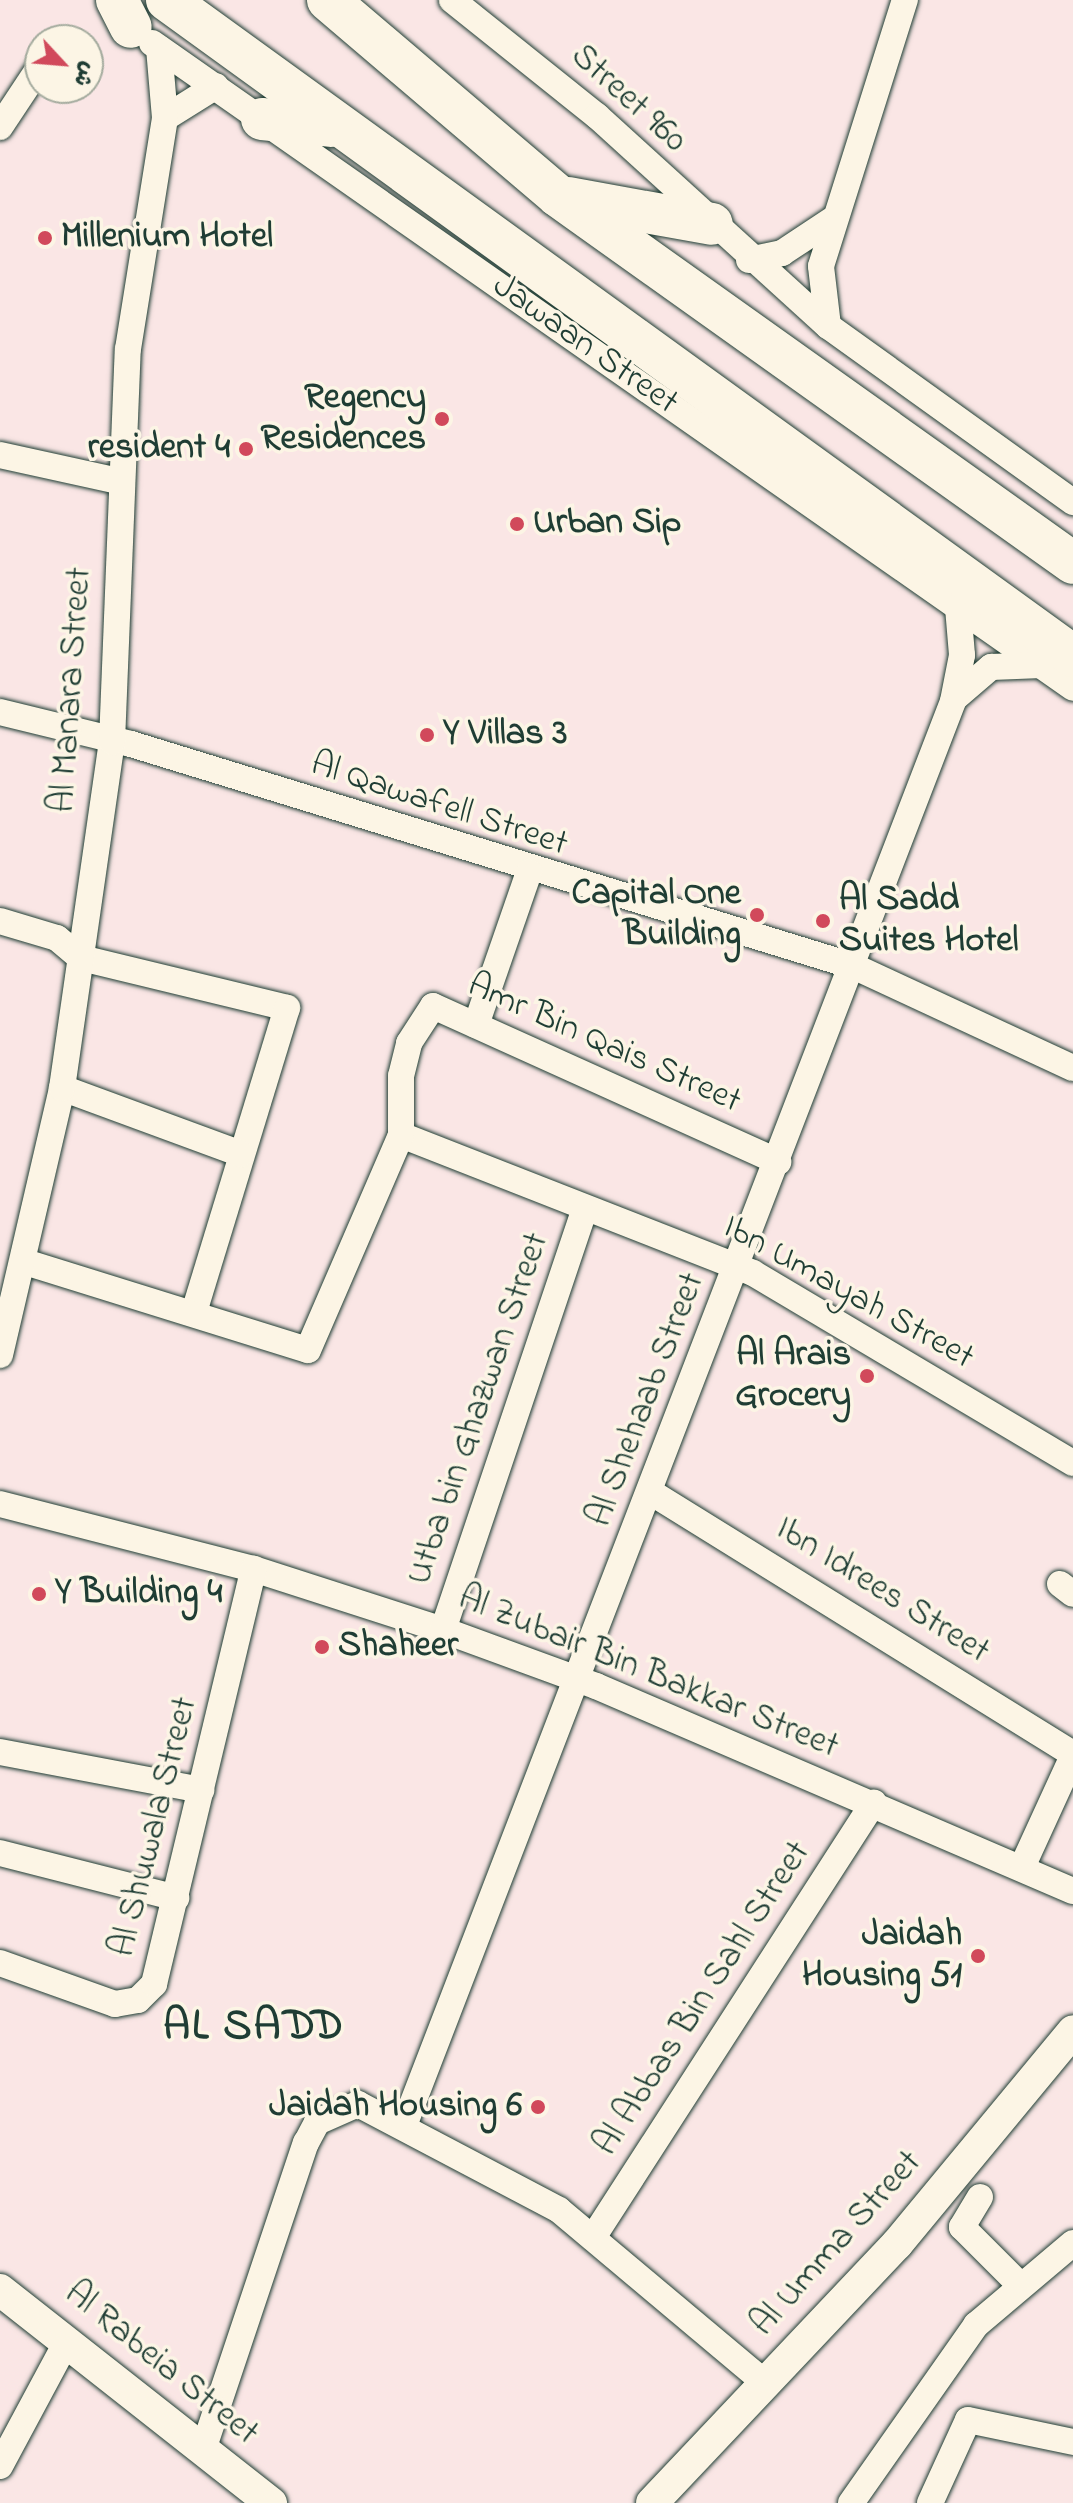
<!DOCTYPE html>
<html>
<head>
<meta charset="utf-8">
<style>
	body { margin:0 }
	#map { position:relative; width:1073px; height:2503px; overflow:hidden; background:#fae6e5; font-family:"Indie Flower","Playpen Sans Arabic",sans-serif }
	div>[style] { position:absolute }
	.roads { filter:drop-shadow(0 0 2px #1f3d34) drop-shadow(0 0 2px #1f3d34) }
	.minor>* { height:26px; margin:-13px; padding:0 13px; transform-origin:13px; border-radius:13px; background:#fcf5e5 }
	.tertiary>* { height:32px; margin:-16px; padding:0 16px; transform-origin:16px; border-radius:16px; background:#fcf5e5 }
	.primary>* { height:42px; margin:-21px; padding:0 21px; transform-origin:21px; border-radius:21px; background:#fcf5e5 }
	.dots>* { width:22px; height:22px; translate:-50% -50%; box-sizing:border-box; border:4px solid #fcf5e5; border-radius:50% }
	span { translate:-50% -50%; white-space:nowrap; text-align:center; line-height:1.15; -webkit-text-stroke:7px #fcf5e5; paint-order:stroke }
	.street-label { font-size:36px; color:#1f3d34 }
	.poi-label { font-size:36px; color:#1f3d34; font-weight:700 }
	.left { translate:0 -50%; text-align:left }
	.right { translate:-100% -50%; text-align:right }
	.district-label { font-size:44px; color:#1f3d34; font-weight:700; letter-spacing:2px }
	.north { position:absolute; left:24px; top:24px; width:80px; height:80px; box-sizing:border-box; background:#fcf5e5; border:2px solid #a4ab9e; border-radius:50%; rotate:116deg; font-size:22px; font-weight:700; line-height:32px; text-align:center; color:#1f3d34 }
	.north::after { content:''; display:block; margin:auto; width:28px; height:36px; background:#d1495b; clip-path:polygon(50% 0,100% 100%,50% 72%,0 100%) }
</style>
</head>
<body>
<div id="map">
	<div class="roads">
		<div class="minor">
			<i style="left:452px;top:0;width:186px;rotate:38.7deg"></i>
			<i style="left:597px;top:116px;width:312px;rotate:42.3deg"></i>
			<i style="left:828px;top:326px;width:302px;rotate:35.7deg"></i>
			<i style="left:152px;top:43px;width:1124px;rotate:35deg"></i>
			<i style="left:165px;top:118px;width:60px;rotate:-32.1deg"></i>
			<i style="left:0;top:127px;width:71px;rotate:-56.5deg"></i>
			<i style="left:749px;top:260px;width:34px;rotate:-12deg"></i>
			<i style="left:782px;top:253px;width:60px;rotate:-33.4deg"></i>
			<i style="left:828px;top:326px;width:60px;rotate:-96.7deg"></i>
			<i style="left:821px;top:266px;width:279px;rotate:-72.5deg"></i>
			<i style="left:0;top:455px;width:121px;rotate:12.4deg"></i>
			<i style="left:955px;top:698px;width:48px;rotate:-40.7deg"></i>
			<i style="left:991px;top:667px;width:51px;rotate:-2.2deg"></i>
			<i style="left:0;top:712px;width:135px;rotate:13.7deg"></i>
			<i style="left:131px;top:744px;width:755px;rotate:17.09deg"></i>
			<i style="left:853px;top:966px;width:242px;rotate:24.9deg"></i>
			<i style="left:0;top:921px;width:59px;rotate:16.6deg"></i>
			<i style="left:57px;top:938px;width:31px;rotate:40deg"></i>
			<i style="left:81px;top:958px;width:212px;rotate:13.6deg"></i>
			<i style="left:287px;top:1008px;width:315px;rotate:107deg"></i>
			<i style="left:476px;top:1025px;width:162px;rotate:-70.9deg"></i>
			<i style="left:62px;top:1088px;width:191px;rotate:20.2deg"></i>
			<i style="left:401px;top:1135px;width:378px;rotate:21.4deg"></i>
			<i style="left:753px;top:1273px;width:372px;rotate:30.7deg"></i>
			<i style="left:25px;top:1262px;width:296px;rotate:17.3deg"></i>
			<i style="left:308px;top:1350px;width:234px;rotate:-66.6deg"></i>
			<i style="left:401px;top:1135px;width:59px;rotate:-90deg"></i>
			<i style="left:401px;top:1076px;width:34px;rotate:-76deg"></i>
			<i style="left:409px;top:1043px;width:44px;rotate:-57deg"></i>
			<i style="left:433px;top:1006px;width:379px;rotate:24.3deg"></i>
			<i style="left:0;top:1355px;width:274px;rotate:-76.9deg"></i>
			<i style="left:62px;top:1088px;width:350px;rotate:-81.8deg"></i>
			<i style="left:112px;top:742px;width:393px;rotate:-87.7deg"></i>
			<i style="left:128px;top:349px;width:234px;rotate:-80.9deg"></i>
			<i style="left:165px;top:118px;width:70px;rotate:-94.9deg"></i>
			<i style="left:652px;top:1493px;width:495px;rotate:31.8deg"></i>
			<i style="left:0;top:1504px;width:262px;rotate:14.4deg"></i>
			<i style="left:254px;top:1569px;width:199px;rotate:17.9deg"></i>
			<i style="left:443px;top:1630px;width:163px;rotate:20.1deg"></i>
			<i style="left:596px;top:1686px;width:519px;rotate:23.26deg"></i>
			<i style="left:1060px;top:1584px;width:16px;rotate:38deg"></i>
			<i style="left:443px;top:1630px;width:441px;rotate:-71.4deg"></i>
			<i style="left:0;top:1752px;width:205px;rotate:10.7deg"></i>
			<i style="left:0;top:1853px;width:182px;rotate:14.3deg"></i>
			<i style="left:1023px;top:1865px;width:120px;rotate:-65.4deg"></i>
			<i style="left:0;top:1963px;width:122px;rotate:19.6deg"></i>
			<i style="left:115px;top:2004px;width:23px;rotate:-10deg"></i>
			<i style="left:138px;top:2000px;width:23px;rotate:-45deg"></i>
			<i style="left:154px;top:1984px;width:427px;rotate:-76.5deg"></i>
			<i style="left:405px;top:2123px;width:1524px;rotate:-68.92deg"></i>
			<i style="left:953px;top:701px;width:47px;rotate:-78.9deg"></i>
			<i style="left:962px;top:655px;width:48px;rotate:-94.8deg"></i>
			<i style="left:980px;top:2197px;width:35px;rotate:121deg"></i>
			<i style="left:962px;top:2227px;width:82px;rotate:45deg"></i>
			<i style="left:594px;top:2236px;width:516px;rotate:-57.17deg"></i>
			<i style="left:203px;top:2450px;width:324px;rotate:-71.5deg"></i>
			<i style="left:306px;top:2143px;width:24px;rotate:-62deg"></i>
			<i style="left:317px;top:2122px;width:45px;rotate:-23.7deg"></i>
			<i style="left:358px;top:2104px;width:227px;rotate:27.8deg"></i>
			<i style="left:559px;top:2210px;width:269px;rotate:40deg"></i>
			<i style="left:0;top:2466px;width:140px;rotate:-61.8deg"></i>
			<i style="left:851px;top:2503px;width:218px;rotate:-54.9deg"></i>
			<i style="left:976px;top:2325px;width:127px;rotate:-40.2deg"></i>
			<i style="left:930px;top:2503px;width:91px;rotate:-65.4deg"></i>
			<i style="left:968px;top:2420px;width:107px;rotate:11.8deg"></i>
		</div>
		<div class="tertiary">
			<i style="left:0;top:2290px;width:345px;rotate:38.2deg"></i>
			<i style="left:652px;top:2503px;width:357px;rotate:-46.6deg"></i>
			<i style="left:897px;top:2244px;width:276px;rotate:-50.4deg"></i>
		</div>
		<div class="primary">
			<i style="left:117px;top:0;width:30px;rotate:63deg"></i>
			<i style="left:167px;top:0;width:1119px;rotate:35.91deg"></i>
			<i style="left:328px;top:0;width:302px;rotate:40.4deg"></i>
			<i style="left:558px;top:196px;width:632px;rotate:35.47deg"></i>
			<i style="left:262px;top:119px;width:69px;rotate:5.8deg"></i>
			<i style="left:568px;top:198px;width:146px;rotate:10.2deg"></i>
		</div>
	</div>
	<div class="dots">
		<i style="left:45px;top:238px;background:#d1495b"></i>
		<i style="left:442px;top:419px;background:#d1495b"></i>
		<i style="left:246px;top:449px;background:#d1495b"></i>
		<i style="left:517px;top:524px;background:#d1495b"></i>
		<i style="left:427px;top:735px;background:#d1495b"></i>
		<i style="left:757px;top:915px;background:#d1495b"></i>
		<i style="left:823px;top:921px;background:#d1495b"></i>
		<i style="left:867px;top:1376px;background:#d1495b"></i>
		<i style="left:39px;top:1594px;background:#d1495b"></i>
		<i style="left:322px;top:1647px;background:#d1495b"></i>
		<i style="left:978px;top:1956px;background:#d1495b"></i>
		<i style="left:538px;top:2107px;background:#d1495b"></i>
	</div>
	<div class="street-label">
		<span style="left:628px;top:99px;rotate:42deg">Street 960</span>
		<span style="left:585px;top:345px;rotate:35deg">Jawaan Street</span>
		<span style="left:72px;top:690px;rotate:-86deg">Al Manara Street</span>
		<span style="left:439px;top:805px;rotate:18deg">Al Qawafell Street</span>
		<span style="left:604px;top:1044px;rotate:24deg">Amr Bin Qais Street</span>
		<span style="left:848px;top:1293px;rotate:29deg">Ibn Umayah Street</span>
		<span style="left:647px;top:1400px;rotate:-69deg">Al Shehaab Street</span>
		<span style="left:479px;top:1409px;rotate:-71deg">Utba bin Ghazwan Street</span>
		<span style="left:882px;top:1591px;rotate:32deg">Ibn Idrees Street</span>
		<span style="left:648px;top:1673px;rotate:22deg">Al Zubair Bin Bakkar Street</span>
		<span style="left:155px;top:1827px;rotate:-76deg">Al Shuwala Street</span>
		<span style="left:703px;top:1999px;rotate:-57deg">Al Abbas Bin Sahl Street</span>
		<span style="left:837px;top:2244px;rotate:-48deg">Al Umma Street</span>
		<span style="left:161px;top:2364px;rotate:39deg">Al Rabeia Street</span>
	</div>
	<div class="poi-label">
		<span class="left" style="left:61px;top:238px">Millenium Hotel</span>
		<span class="right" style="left:426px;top:419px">Regency<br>Residences</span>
		<span class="right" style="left:230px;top:449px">resident 4</span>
		<span class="left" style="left:533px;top:524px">Urban Sip</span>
		<span class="left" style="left:443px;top:735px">Y Villas 3</span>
		<span class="right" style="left:741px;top:915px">Capital One<br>Building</span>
		<span class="left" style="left:839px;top:921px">Al Sadd<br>Suites Hotel</span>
		<span class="right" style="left:851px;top:1376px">Al Arais<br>Grocery</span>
		<span class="left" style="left:55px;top:1594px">Y Building 4</span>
		<span class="left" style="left:338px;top:1647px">Shaheer</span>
		<span class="right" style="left:962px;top:1956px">Jaidah<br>Housing 51</span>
		<span class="right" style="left:522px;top:2107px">Jaidah Housing 6</span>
	</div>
	<div class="district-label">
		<span style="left:254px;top:2027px">AL SADD</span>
	</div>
	<div class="north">ش</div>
</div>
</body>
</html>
